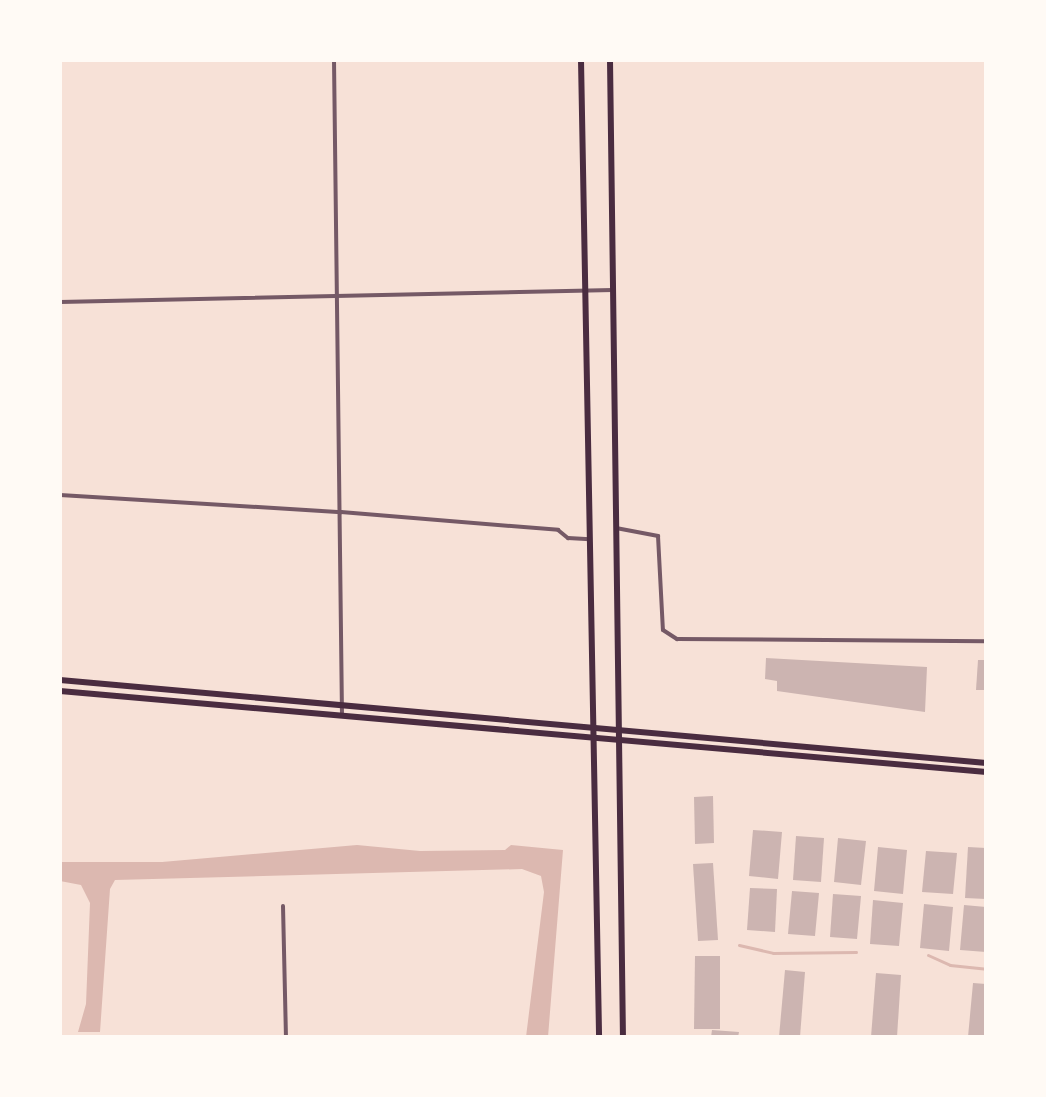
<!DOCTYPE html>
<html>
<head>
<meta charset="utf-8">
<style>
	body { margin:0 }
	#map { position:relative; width:1046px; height:1097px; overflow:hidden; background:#f7e1d7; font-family:"Source Sans 3",sans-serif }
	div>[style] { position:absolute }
	.water>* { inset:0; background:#dcb8b0 }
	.stream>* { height:3px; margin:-1.5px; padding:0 1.5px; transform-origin:1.5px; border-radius:1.5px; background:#dcb8b0 }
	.building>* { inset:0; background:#ccb4b1 }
	.minor>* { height:4px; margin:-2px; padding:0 2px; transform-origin:2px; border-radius:2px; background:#755966 }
	.primary>* { height:6px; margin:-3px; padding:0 3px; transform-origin:3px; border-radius:3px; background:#4a2c40 }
	.trunk>* { height:6px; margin:-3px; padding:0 3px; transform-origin:3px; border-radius:3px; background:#4a2c40 }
	span { translate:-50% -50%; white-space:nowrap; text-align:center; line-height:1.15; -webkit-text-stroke:6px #fffaf5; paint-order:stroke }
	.frame { position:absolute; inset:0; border:62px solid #fffaf5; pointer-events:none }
</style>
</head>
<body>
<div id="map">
	<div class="water">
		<i style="clip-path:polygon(357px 845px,420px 851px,505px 850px,511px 845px,563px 850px,548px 1037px,526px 1037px,544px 892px,541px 876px,522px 869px,115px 880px,110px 889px,100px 1032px,78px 1032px,86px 1004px,90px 903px,81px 885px,60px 881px,60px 862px,162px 862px)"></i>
	</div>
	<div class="stream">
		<i style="left:739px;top:945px;width:35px;rotate:13deg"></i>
		<i style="left:773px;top:953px;width:83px;rotate:-0.7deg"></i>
		<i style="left:928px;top:955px;width:24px;rotate:24deg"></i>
		<i style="left:950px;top:965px;width:36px;rotate:6deg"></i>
	</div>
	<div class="building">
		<i style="clip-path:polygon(766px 658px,927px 667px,925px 712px,777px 691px,777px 681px,765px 679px)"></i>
		<i style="clip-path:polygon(978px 660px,986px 660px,986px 690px,976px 690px)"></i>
		<i style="clip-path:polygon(713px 796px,714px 843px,695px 844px,694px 797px)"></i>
		<i style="clip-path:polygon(753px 830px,782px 832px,778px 879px,749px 876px)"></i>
		<i style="clip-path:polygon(796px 836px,824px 838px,821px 882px,793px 880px)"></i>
		<i style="clip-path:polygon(838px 838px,866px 841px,861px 885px,834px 882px)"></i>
		<i style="clip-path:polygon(878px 847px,907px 850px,903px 894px,874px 891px)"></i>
		<i style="clip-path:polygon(968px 847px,986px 848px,986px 899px,965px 898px)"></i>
		<i style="clip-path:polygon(926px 851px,957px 853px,953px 894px,922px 892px)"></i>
		<i style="clip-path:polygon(713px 863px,718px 940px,698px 941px,693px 864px)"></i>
		<i style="clip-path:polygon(750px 888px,777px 889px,775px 932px,747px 930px)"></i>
		<i style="clip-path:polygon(792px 891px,819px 893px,815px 936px,788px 934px)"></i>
		<i style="clip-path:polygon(833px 894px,861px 896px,857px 939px,830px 937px)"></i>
		<i style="clip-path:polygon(873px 900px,903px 903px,899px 946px,870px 944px)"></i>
		<i style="clip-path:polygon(924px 904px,953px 907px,949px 951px,920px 948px)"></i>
		<i style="clip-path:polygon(964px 905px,986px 907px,986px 952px,960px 950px)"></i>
		<i style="clip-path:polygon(695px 956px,720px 956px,720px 1029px,694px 1029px)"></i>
		<i style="clip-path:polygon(785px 970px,805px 972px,800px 1037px,779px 1037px)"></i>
		<i style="clip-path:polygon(876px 973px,901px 975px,897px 1037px,871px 1037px)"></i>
		<i style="clip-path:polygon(973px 983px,986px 984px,986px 1037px,968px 1037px)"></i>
		<i style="clip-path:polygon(712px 1030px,739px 1032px,738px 1037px,711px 1037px)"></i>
	</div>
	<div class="minor">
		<i style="left:334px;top:60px;width:656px;rotate:89.3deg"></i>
		<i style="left:60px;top:302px;width:553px;rotate:-1.24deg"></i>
		<i style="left:60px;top:495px;width:282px;rotate:3.5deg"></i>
		<i style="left:341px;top:512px;width:218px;rotate:4.7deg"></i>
		<i style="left:558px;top:530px;width:13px;rotate:39deg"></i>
		<i style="left:568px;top:538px;width:22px;rotate:3deg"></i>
		<i style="left:616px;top:528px;width:43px;rotate:10.8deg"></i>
		<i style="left:658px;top:536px;width:94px;rotate:87deg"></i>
		<i style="left:663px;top:630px;width:17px;rotate:33deg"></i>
		<i style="left:677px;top:639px;width:309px;rotate:0.4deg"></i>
		<i style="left:283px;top:906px;width:131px;rotate:88.7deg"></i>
	</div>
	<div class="primary">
		<i style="left:60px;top:680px;width:930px;rotate:5.12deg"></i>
		<i style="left:60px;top:691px;width:930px;rotate:5deg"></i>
	</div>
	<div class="trunk">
		<i style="left:581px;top:60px;width:977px;rotate:88.94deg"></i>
		<i style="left:610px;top:60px;width:977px;rotate:89.24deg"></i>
	</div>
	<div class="frame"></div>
</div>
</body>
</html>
